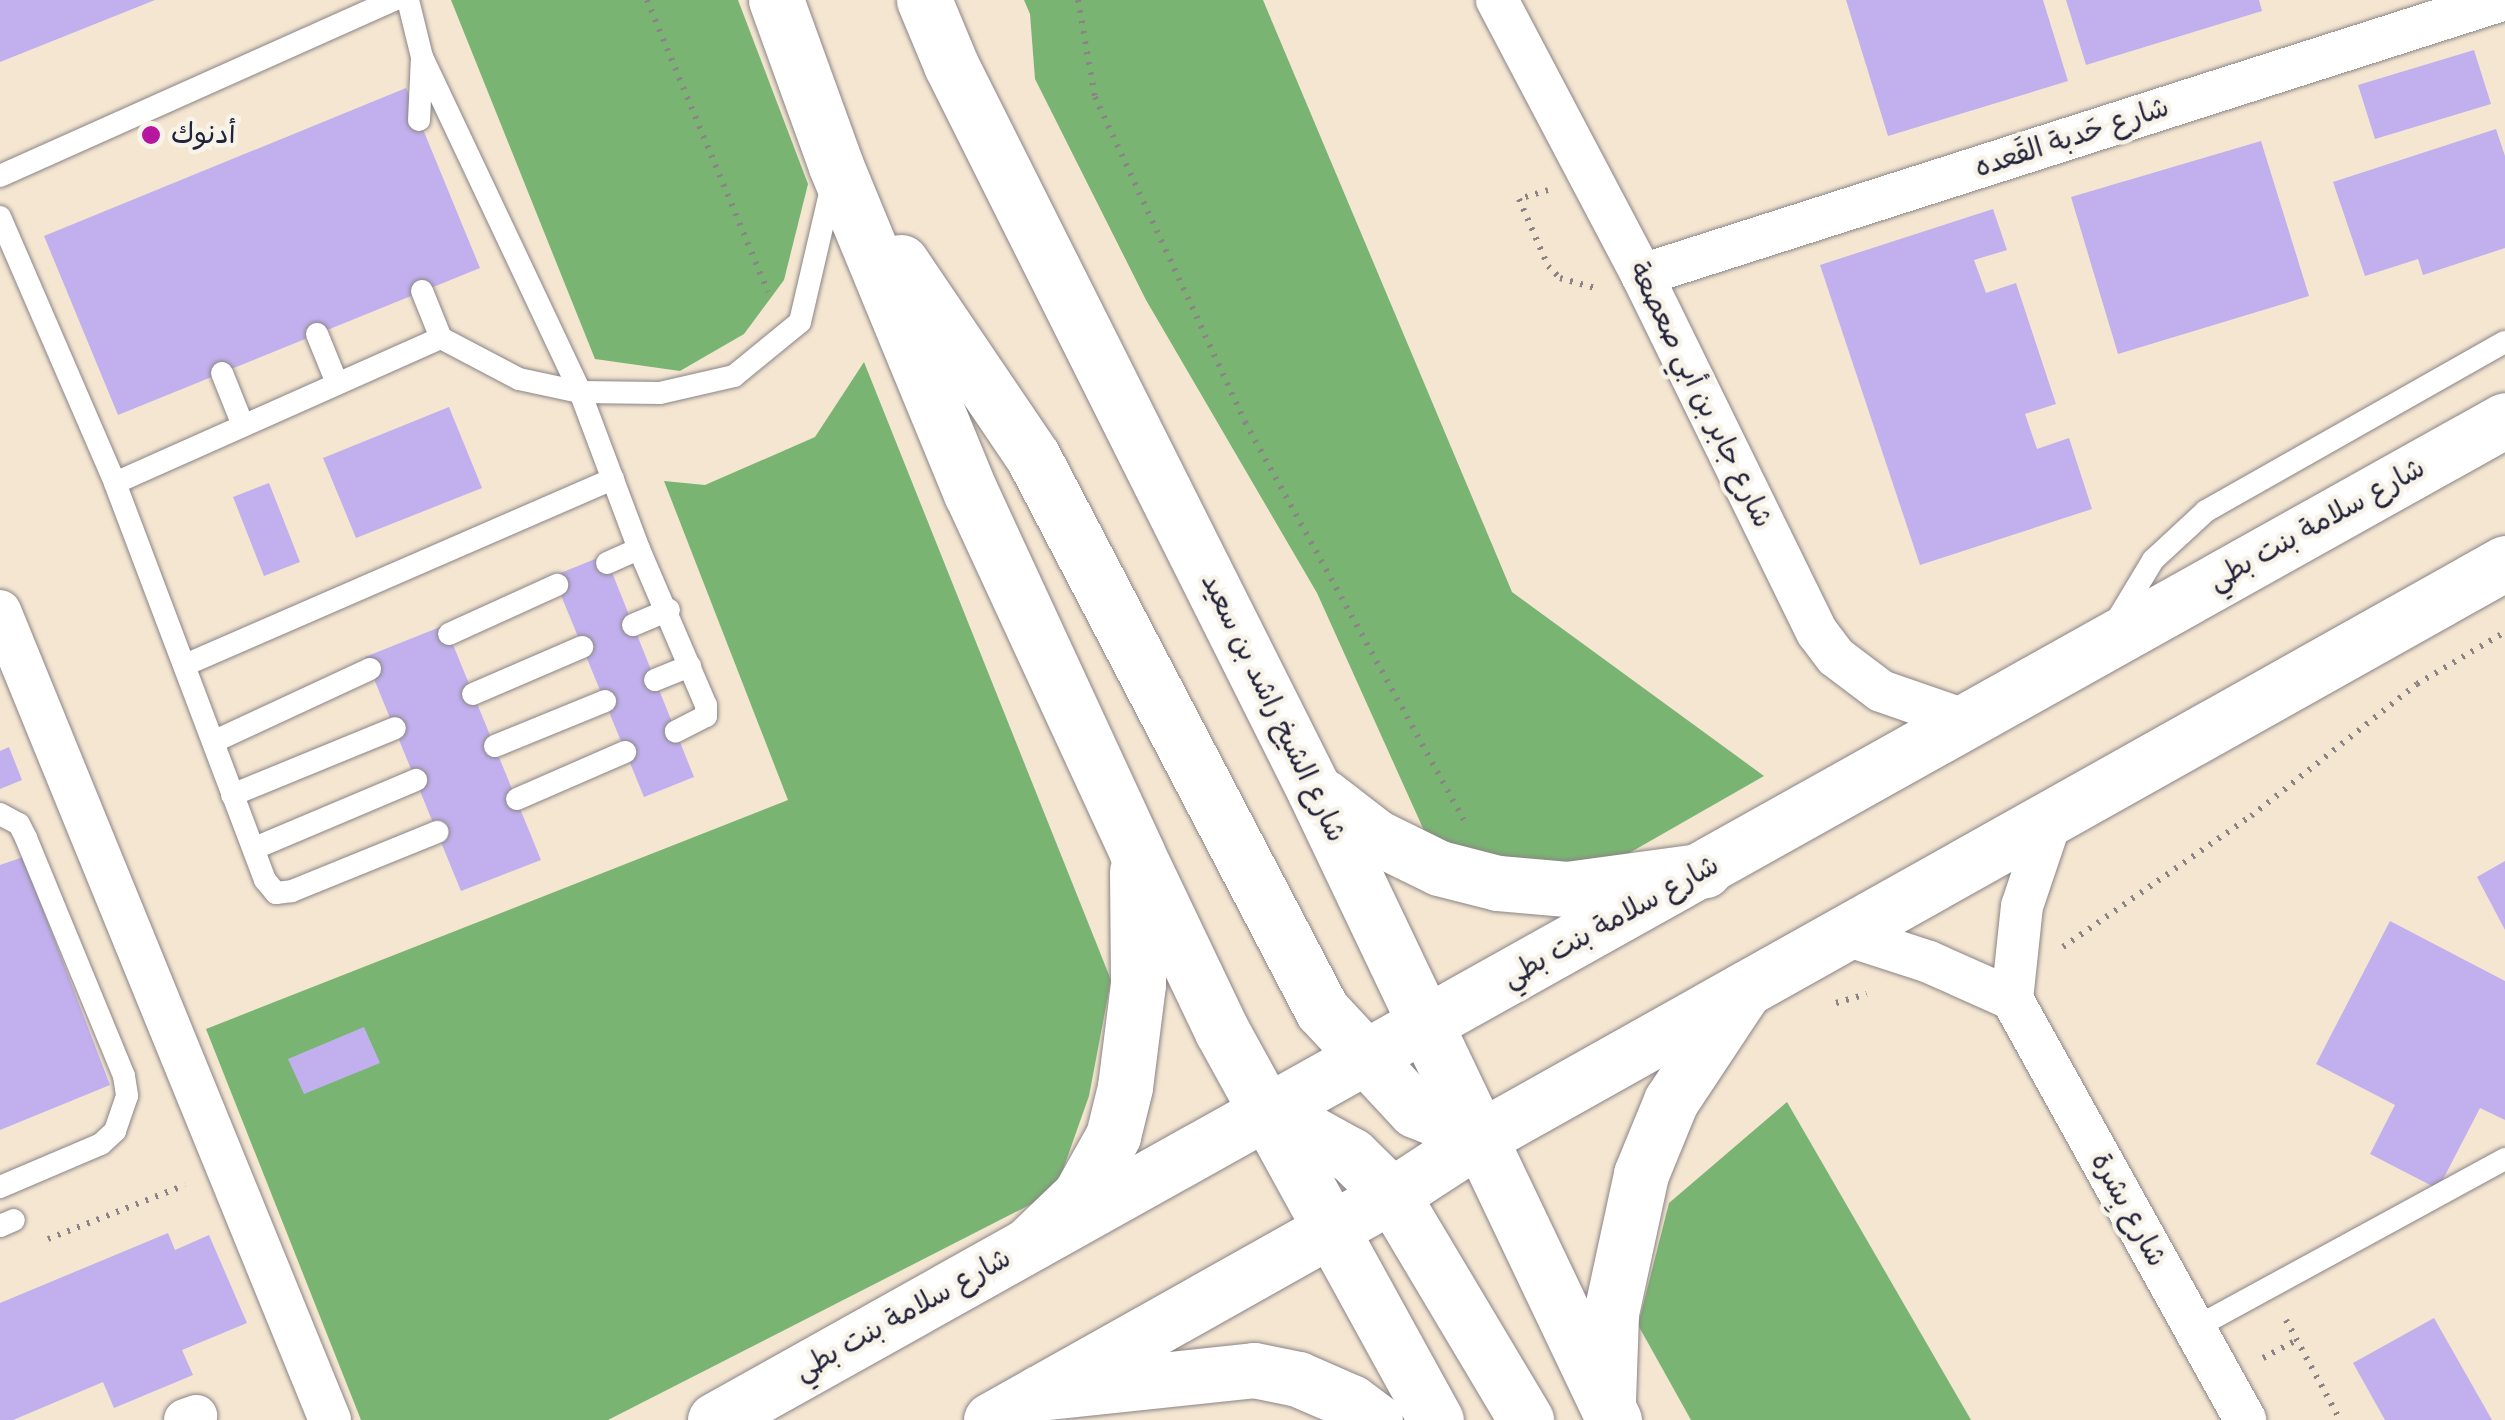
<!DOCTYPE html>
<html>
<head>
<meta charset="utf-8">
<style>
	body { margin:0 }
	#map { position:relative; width:2505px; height:1420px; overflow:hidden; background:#f4e6d1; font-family:"Balsamiq Sans","Playpen Sans Arabic",sans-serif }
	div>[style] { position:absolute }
	.forest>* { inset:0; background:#7ab473 }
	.building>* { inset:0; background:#c1b0ed }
	.path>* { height:6px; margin-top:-3px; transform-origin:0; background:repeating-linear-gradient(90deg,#8b8486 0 2.5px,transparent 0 10.5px) }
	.roads { filter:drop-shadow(0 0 2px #8b8486) drop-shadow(0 0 2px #8b8486) }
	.service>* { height:22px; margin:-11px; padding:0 11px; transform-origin:11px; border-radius:11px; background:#fff }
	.minor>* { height:42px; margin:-21px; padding:0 21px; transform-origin:21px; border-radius:21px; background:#fff }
	.secondary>* { height:55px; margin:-27.5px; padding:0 27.5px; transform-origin:27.5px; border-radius:27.5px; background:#fff }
	.primary>* { height:55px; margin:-27.5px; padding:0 27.5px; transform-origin:27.5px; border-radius:27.5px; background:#fff }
	.dots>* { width:28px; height:28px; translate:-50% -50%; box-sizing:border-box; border:5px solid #f7f3e8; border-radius:50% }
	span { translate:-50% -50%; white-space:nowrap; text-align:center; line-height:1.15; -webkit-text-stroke:9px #f7f3e8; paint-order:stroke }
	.poi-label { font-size:28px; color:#22223b }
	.left { translate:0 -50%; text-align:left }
	.street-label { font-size:28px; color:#22223b }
</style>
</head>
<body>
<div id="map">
	<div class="forest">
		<i style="clip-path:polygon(451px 0,738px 0,808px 184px,784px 280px,744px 334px,680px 371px,595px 359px)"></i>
		<i style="clip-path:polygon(1024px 0,1263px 0,1512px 592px,1764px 776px,1617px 860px,1477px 867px,1431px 846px,1317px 593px,1146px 300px,1035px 79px,1030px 14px)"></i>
		<i style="clip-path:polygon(864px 362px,1111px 980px,1089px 1096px,1055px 1192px,608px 1420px,361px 1420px,206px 1029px,788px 800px,664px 481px,705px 485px,815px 437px)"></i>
		<i style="clip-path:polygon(1787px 1102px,1971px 1420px,1691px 1420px,1638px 1325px,1669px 1203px)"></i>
	</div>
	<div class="building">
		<i style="clip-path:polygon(0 0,155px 0,0 62px)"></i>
		<i style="clip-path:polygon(1846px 0,2043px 0,2068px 81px,1888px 136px)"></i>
		<i style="clip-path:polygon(2066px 0,2259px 0,2262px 11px,2086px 65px)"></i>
		<i style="clip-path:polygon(2474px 50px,2491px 104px,2375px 139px,2358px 85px)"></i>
		<i style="clip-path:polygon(406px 88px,480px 268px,118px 415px,44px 236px)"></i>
		<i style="clip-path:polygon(2496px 129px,2505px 156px,2505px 248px,2423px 275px,2418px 259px,2365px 276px,2333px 182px)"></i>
		<i style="clip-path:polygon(2261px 141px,2309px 296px,2118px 354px,2071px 197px)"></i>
		<i style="clip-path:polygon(1993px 209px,2007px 250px,1974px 260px,1986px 293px,2016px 283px,2056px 404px,2025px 414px,2037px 449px,2069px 438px,2092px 509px,1920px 565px,1820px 265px)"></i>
		<i style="clip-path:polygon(449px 407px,482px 488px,356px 538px,323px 458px)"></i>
		<i style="clip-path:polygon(269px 483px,300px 562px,264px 576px,233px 497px)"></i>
		<i style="clip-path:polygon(605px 555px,694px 777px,644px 797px,553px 576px)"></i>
		<i style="clip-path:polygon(445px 625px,541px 860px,461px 891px,365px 657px)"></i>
		<i style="clip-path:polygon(9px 747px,22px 780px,0 789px,0 751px)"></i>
		<i style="clip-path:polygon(23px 857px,110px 1085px,0 1130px,0 865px)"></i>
		<i style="clip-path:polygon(2505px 861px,2505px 930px,2477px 877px)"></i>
		<i style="clip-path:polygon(2390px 921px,2505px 981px,2505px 1120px,2480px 1108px,2438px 1189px,2370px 1154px,2395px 1105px,2316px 1064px)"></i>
		<i style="clip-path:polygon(364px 1027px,380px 1063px,304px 1094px,288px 1059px)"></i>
		<i style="clip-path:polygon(168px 1233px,175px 1250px,209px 1235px,247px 1323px,182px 1350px,193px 1375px,114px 1408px,103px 1382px,13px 1420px,0 1420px,0 1303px)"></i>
		<i style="clip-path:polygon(2434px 1318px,2492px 1420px,2385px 1420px,2353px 1363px)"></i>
	</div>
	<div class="path">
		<i style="left:647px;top:0;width:316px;rotate:67.5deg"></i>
		<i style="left:1078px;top:0;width:98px;rotate:80.1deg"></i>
		<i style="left:1095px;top:97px;width:358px;rotate:65.2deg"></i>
		<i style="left:1245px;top:422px;width:454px;rotate:61.2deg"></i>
		<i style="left:1548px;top:190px;width:30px;rotate:163deg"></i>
		<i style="left:1519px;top:199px;width:73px;rotate:66.6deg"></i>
		<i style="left:1548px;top:266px;width:17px;rotate:45deg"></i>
		<i style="left:1560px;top:278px;width:37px;rotate:16deg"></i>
		<i style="left:2063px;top:947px;width:229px;rotate:-34.9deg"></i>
		<i style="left:2251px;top:816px;width:212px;rotate:-38.5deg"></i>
		<i style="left:2417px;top:684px;width:102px;rotate:-30.6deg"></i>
		<i style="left:1836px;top:1003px;width:32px;rotate:-16deg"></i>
		<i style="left:48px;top:1239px;width:147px;rotate:-21.5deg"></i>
		<i style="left:2286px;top:1320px;width:114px;rotate:61.6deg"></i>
		<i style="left:2263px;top:1358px;width:38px;rotate:-28deg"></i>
	</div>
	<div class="roads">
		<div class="service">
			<i style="left:408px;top:0;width:59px;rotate:76.2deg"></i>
			<i style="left:422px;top:57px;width:63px;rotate:92.7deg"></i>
			<i style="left:422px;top:57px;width:370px;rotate:64.7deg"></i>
			<i style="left:580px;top:392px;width:168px;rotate:69.4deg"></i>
			<i style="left:639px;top:549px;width:170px;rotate:66.8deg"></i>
			<i style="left:706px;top:705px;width:11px;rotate:90deg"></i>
			<i style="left:706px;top:716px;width:34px;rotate:153deg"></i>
			<i style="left:0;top:176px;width:432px;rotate:-24.1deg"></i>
			<i style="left:0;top:217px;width:290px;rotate:66.6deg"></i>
			<i style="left:115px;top:483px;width:424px;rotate:69.3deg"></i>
			<i style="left:265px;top:880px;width:17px;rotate:50deg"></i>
			<i style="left:276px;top:893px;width:16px;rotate:-7deg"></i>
			<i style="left:292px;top:891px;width:157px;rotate:-22.1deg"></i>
			<i style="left:422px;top:291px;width:51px;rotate:68deg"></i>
			<i style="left:441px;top:338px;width:88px;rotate:27.7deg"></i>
			<i style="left:519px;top:379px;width:62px;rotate:12deg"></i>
			<i style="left:580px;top:392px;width:80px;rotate:0.7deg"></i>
			<i style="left:660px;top:393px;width:76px;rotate:-12.9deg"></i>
			<i style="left:734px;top:376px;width:85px;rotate:-39.3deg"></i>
			<i style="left:800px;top:322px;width:142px;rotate:-76.9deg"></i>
			<i style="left:317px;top:334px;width:53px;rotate:67.8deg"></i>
			<i style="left:222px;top:373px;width:54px;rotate:68.2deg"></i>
			<i style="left:115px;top:483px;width:357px;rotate:-24deg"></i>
			<i style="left:607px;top:563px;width:35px;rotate:-24deg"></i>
			<i style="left:633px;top:625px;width:39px;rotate:-23deg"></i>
			<i style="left:2114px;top:625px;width:76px;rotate:-59deg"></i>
			<i style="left:2153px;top:560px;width:72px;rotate:-42.8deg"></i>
			<i style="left:2206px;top:511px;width:343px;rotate:-29.5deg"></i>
			<i style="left:449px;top:634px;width:119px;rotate:-24.4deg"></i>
			<i style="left:185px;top:665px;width:467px;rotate:-23.5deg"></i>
			<i style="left:655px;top:680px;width:38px;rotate:-22deg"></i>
			<i style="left:473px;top:694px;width:119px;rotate:-23.3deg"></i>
			<i style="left:215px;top:741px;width:171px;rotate:-24.9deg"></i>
			<i style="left:495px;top:746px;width:119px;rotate:-22.2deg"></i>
			<i style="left:232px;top:795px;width:176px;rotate:-22.3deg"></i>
			<i style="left:517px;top:799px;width:118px;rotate:-23.5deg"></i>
			<i style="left:0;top:814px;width:21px;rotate:28deg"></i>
			<i style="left:19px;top:824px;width:16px;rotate:63deg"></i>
			<i style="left:26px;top:838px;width:257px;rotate:67.6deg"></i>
			<i style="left:124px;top:1076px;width:20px;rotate:81deg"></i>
			<i style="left:127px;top:1096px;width:37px;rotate:109deg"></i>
			<i style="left:115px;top:1131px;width:19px;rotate:137deg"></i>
			<i style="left:101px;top:1144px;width:110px;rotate:156.9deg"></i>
			<i style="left:255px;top:848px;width:175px;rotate:-22.9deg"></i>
			<i style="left:0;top:1226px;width:15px;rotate:-23deg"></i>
			<i style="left:2193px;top:1329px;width:355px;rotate:-28.6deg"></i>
		</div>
		<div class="minor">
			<i style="left:1497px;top:0;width:311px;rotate:62.2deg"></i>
			<i style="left:1642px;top:275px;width:398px;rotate:63.9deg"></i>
			<i style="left:1817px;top:632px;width:31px;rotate:53deg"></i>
			<i style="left:1836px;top:657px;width:56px;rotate:37.1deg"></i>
			<i style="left:1881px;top:691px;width:91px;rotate:19.2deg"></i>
			<i style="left:1642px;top:275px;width:903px;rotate:-17.73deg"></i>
			<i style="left:0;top:611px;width:874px;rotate:67.81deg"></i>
			<i style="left:2052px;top:817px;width:94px;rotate:108.6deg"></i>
			<i style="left:2022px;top:906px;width:94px;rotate:96.1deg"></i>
			<i style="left:2012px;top:999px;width:481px;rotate:61deg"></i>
			<i style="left:1843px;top:934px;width:90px;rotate:18deg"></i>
			<i style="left:1929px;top:962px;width:91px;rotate:24deg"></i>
			<i style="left:185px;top:1420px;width:12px;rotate:-20deg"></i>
		</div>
		<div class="secondary">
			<i style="left:715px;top:1420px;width:2050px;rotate:-29.19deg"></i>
			<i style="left:991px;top:1420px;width:460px;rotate:-29.3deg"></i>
			<i style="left:1392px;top:1195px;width:106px;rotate:-33.1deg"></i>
			<i style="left:1481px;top:1137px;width:1174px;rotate:-29.27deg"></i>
		</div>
		<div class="primary">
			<i style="left:776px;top:0;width:177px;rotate:70.1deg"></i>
			<i style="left:836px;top:166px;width:354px;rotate:67.6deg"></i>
			<i style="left:971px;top:493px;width:396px;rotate:65.2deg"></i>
			<i style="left:1137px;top:853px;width:197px;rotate:64.5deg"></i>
			<i style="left:1222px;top:1031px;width:444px;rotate:61.2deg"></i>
			<i style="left:924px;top:0;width:70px;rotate:67.4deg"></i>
			<i style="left:951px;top:65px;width:811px;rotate:63.4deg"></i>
			<i style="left:1314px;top:790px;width:698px;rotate:64.54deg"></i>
			<i style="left:901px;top:262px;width:235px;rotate:55.9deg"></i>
			<i style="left:1033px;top:457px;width:624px;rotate:62.41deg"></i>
			<i style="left:1322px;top:1010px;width:137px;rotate:47.1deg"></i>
			<i style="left:1415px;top:1110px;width:71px;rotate:22.2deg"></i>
			<i style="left:1323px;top:796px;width:67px;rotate:37.7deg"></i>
			<i style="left:1376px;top:837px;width:70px;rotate:26.2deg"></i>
			<i style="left:1439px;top:868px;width:61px;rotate:14.3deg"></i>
			<i style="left:1498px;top:883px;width:69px;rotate:5deg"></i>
			<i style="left:1567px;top:889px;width:139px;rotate:-7.8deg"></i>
			<i style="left:1269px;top:1110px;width:94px;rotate:28.8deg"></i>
			<i style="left:1351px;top:1155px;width:57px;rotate:44.3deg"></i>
			<i style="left:1392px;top:1195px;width:262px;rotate:59.2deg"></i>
			<i style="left:1030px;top:1243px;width:69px;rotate:-43.8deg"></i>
			<i style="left:1080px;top:1195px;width:68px;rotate:-60.8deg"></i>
			<i style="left:1113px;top:1136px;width:50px;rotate:-76.2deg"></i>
			<i style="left:1125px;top:1087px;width:104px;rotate:-82.8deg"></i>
			<i style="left:1138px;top:984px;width:113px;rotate:-90.5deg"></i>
			<i style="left:1039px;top:1393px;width:216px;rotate:-6.1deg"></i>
			<i style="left:1254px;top:1370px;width:45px;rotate:11.6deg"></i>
			<i style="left:1298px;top:1379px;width:58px;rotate:23.5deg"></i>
			<i style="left:1351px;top:1402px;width:30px;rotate:37deg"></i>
			<i style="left:1608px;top:1401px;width:88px;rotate:-88deg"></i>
			<i style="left:1611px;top:1313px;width:142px;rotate:-77.8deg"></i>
			<i style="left:1641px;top:1174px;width:79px;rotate:-67.7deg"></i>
			<i style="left:1671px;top:1101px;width:134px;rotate:-56.5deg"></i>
		</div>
	</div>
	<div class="dots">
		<i style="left:151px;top:135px;background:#b5179e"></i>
	</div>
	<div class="poi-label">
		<span class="left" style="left:171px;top:135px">أدنوك</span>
	</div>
	<div class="street-label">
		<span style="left:2072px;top:138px;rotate:-18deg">شارع حَدبة القَعده</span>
		<span style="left:1700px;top:395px;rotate:64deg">شارع جابر بن أبي صعصعة</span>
		<span style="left:2317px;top:525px;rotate:-29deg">شارع سلامة بنت بطي</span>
		<span style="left:1273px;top:708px;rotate:64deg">شارع الشيخ راشد بن سعيد</span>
		<span style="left:1611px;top:922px;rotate:-29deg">شارع سلامة بنت بطي</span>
		<span style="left:2128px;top:1210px;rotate:61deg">شارع بِشرة</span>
		<span style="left:903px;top:1315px;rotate:-29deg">شارع سلامة بنت بطي</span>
	</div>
</div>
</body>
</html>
